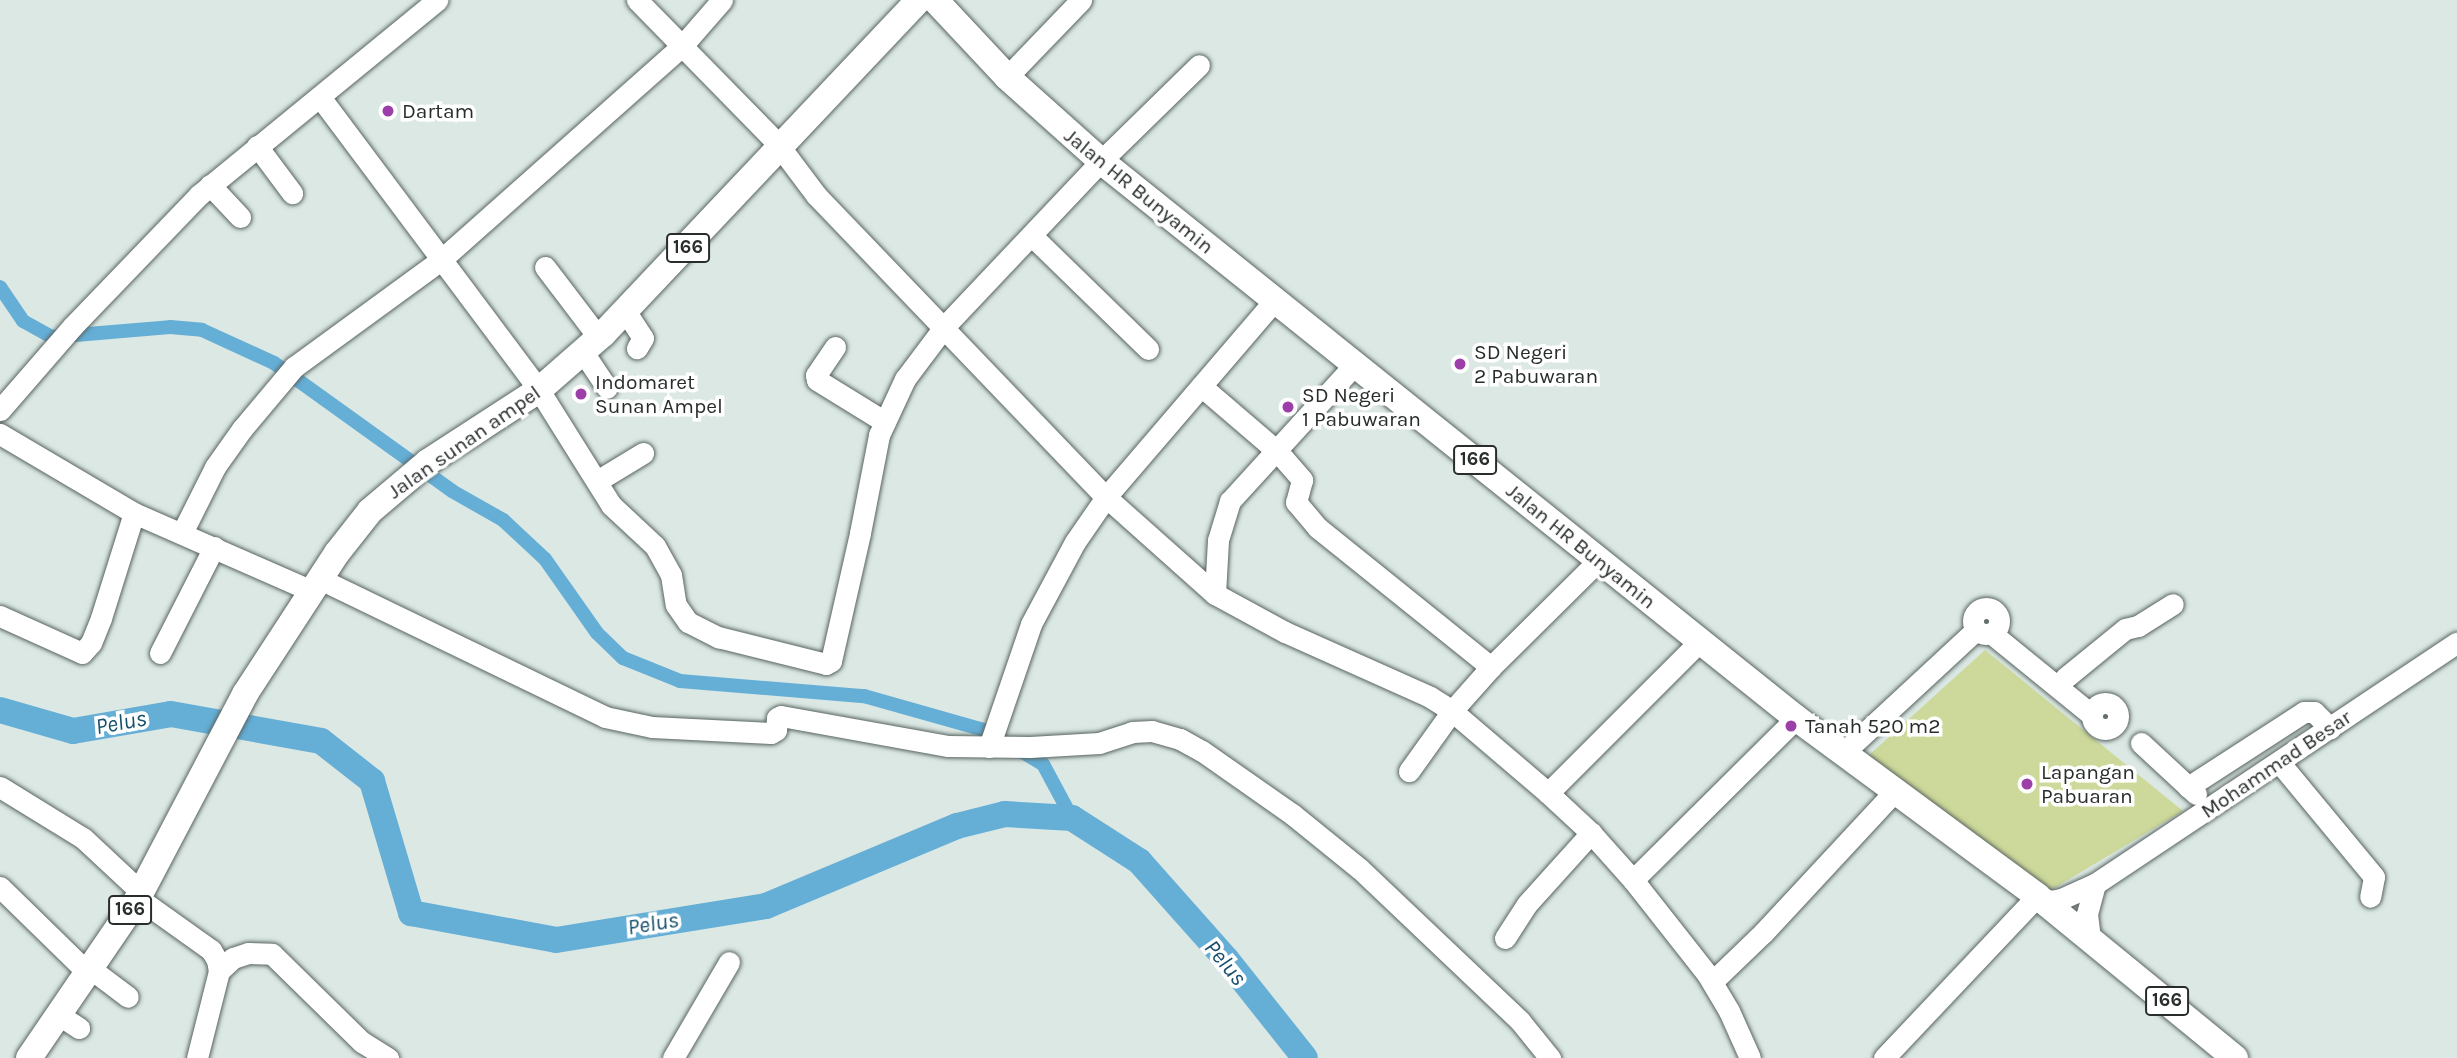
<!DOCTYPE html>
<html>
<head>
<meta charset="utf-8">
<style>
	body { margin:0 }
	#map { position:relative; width:2457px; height:1058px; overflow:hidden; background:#dbe8e4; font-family:Karla,sans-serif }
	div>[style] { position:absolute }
	.green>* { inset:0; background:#cdd99a }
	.canal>* { height:14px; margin:-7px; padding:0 7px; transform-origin:7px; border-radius:7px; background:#65aed6 }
	.river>* { height:26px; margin:-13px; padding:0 13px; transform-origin:13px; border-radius:13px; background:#65aed6 }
	.roads { filter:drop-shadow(0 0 2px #596460) drop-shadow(0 0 2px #596460) }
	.minor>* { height:21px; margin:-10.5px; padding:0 10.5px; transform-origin:10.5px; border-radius:10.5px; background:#fff }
	.minor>.ring { margin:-10.5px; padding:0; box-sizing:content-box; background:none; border:21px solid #fff; border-radius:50% }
	.major>* { height:26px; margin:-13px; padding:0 13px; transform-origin:13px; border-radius:13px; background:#fff }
	.dots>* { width:19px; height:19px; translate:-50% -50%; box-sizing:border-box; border:4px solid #fff; border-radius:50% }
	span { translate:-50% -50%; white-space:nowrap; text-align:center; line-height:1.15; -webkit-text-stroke:7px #fff; paint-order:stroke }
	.shield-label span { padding:2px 5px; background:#fff; border:2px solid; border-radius:5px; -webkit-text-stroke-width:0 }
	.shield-label { font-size:19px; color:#282d2b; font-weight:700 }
	.poi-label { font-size:21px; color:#282d2b }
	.left { translate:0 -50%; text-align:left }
	.street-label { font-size:21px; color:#282d2b }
	.water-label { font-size:23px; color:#17506c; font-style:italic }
</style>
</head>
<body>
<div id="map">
	<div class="green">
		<i style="clip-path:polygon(1985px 650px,2183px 811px,2051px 890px,1868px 756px)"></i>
	</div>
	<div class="canal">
		<i style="left:0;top:287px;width:41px;rotate:55.9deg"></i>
		<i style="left:23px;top:321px;width:33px;rotate:29deg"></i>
		<i style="left:52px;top:337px;width:118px;rotate:-4.8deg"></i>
		<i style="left:170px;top:327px;width:32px;rotate:5deg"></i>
		<i style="left:202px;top:330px;width:79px;rotate:24.6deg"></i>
		<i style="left:274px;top:363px;width:219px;rotate:35.7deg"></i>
		<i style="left:452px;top:491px;width:59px;rotate:29.6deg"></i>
		<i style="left:503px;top:520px;width:57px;rotate:42.9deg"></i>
		<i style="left:545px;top:559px;width:90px;rotate:54.9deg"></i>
		<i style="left:597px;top:633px;width:36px;rotate:44deg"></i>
		<i style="left:623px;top:658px;width:61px;rotate:22deg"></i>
		<i style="left:680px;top:681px;width:185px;rotate:4.7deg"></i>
		<i style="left:864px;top:696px;width:129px;rotate:15.8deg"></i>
		<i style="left:988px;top:731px;width:12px;rotate:31deg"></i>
		<i style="left:1016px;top:748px;width:31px;rotate:31deg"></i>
		<i style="left:1043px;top:764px;width:61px;rotate:61.8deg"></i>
	</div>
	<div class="river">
		<i style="left:0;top:710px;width:76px;rotate:16deg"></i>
		<i style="left:73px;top:731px;width:99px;rotate:-9.8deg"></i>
		<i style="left:171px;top:714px;width:152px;rotate:10.2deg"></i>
		<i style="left:321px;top:741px;width:65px;rotate:38.1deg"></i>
		<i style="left:372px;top:781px;width:138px;rotate:73.5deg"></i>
		<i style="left:411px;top:913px;width:147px;rotate:10.5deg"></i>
		<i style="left:556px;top:940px;width:213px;rotate:-9.2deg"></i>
		<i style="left:766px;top:906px;width:207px;rotate:-22.7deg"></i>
		<i style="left:957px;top:826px;width:49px;rotate:-14deg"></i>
		<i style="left:1005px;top:814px;width:67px;rotate:3.4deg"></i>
		<i style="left:1072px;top:818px;width:80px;rotate:32.7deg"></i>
		<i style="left:1139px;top:861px;width:132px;rotate:48.4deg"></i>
		<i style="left:1227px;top:960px;width:125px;rotate:51.5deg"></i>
	</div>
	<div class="roads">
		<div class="minor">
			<i style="left:637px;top:0;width:200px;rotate:45.6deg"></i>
			<i style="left:777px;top:143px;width:65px;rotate:53.1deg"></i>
			<i style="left:816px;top:195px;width:419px;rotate:46.2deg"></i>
			<i style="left:1106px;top:497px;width:146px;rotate:41.7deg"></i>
			<i style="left:1215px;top:594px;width:80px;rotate:28.5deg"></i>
			<i style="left:1285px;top:632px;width:159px;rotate:24.1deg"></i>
			<i style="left:1430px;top:697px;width:26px;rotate:32deg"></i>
			<i style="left:1452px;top:711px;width:74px;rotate:125.6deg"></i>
			<i style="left:1007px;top:77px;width:107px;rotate:-46.1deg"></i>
			<i style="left:320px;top:97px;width:366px;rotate:53.2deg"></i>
			<i style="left:539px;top:390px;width:136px;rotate:57.9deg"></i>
			<i style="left:611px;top:505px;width:60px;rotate:43deg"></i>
			<i style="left:655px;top:546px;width:33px;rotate:61deg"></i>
			<i style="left:671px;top:575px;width:30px;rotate:81deg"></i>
			<i style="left:676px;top:605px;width:21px;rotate:55deg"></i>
			<i style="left:688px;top:622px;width:34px;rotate:27deg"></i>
			<i style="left:718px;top:637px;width:111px;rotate:14deg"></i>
			<i style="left:826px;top:664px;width:6px;rotate:-31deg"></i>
			<i style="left:831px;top:661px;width:131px;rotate:-77.2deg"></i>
			<i style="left:860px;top:533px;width:100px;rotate:-79deg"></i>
			<i style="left:879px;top:435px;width:62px;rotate:-65.1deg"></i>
			<i style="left:905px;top:379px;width:65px;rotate:-53.1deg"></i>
			<i style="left:944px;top:327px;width:228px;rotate:-46.6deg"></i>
			<i style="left:1101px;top:161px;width:137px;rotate:-44.4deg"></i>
			<i style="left:257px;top:146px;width:59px;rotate:53.3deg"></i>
			<i style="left:210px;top:185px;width:44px;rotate:46.8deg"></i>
			<i style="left:1032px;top:236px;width:162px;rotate:44.2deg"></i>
			<i style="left:545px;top:267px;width:89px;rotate:52.7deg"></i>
			<i style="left:626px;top:312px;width:31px;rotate:57deg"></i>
			<i style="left:643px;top:338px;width:12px;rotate:121deg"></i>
			<i style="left:835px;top:347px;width:34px;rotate:124deg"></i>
			<i style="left:816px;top:375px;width:5px;rotate:79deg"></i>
			<i style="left:817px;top:380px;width:80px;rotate:31.7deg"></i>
			<i style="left:583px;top:352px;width:43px;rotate:56.3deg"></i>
			<i style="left:1201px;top:386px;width:101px;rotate:40.6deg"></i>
			<i style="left:1278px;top:452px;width:37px;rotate:49deg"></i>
			<i style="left:1302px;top:480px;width:23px;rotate:105deg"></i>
			<i style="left:1296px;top:502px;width:34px;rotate:50deg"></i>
			<i style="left:1318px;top:528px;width:222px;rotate:38.8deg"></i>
			<i style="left:0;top:410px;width:111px;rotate:-49deg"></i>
			<i style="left:73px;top:326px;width:182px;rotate:-46.1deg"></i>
			<i style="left:199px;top:195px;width:308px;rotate:-39.3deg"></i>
			<i style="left:0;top:434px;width:156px;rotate:30.5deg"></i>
			<i style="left:134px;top:513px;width:194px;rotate:23.7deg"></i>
			<i style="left:597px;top:481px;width:54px;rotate:-31.3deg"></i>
			<i style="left:182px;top:533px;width:74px;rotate:-63.4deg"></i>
			<i style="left:215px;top:467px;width:47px;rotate:-54.6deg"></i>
			<i style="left:242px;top:429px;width:81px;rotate:-50deg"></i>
			<i style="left:294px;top:367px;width:183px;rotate:-36.1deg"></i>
			<i style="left:442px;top:259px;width:321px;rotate:-41.6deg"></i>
			<i style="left:682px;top:46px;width:61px;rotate:-49deg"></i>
			<i style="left:1598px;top:561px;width:151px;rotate:135.3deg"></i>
			<i style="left:1491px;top:667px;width:59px;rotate:131.6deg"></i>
			<i style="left:1452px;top:711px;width:126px;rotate:40.5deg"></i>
			<i style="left:1548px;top:793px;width:59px;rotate:42.9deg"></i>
			<i style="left:1591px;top:833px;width:63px;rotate:48.2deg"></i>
			<i style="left:1633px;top:880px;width:120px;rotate:51.8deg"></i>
			<i style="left:1707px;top:974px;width:43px;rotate:59.3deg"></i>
			<i style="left:1729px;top:1011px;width:51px;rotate:65.9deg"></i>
			<i style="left:320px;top:579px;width:317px;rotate:25.8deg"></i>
			<i style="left:605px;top:717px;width:48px;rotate:12deg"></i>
			<i style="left:652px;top:727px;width:119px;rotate:2.9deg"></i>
			<i style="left:771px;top:733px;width:6px;rotate:-31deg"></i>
			<i style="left:776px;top:730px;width:12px;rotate:-85deg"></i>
			<i style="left:777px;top:718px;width:4px;rotate:-27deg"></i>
			<i style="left:781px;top:716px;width:170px;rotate:10.2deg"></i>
			<i style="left:948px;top:746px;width:82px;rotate:0.7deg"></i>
			<i style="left:1030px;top:747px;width:69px;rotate:-3.3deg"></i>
			<i style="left:1099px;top:743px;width:35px;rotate:-18deg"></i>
			<i style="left:1132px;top:732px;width:20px;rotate:-3deg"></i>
			<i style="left:1152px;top:731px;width:29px;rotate:16deg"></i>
			<i style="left:1180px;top:739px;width:25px;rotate:29deg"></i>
			<i style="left:1202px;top:751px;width:110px;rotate:35deg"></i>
			<i style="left:1292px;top:814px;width:87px;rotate:39deg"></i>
			<i style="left:1360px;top:869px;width:221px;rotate:43.5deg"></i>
			<i style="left:1520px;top:1021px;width:48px;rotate:51deg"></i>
			<i style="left:1215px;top:594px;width:54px;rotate:-86.8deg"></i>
			<i style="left:1218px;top:540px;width:41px;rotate:-72.9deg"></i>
			<i style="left:1230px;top:501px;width:185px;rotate:-47.6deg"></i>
			<i class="ring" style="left:1973px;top:608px;width:5px;height:5px"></i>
			<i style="left:0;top:616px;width:90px;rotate:24.3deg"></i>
			<i style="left:82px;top:653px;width:13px;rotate:-48deg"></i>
			<i style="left:91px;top:643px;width:27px;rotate:-68deg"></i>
			<i style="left:101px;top:618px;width:110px;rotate:-72.6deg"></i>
			<i style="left:1991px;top:633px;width:130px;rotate:39.1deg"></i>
			<i style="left:160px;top:653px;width:119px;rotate:-63deg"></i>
			<i style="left:2065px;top:678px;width:77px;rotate:-39.2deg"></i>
			<i style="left:2125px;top:629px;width:13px;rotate:-13deg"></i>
			<i style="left:2138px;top:626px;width:41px;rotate:-32.2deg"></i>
			<i class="ring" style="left:2092px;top:703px;width:5px;height:5px"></i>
			<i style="left:2141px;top:743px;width:75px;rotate:42.8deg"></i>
			<i style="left:989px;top:747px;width:130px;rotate:-71.1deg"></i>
			<i style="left:1031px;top:624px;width:93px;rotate:-61.8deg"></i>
			<i style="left:1075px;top:542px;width:55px;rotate:-55.4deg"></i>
			<i style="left:1106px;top:497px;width:258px;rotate:-49.4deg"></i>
			<i style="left:1842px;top:754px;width:181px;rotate:-42.8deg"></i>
			<i style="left:2279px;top:762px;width:149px;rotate:50.4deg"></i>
			<i style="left:2374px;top:877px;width:20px;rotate:101deg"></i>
			<i style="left:0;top:787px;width:97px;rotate:31.6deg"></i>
			<i style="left:83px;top:838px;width:79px;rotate:43deg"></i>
			<i style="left:2188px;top:787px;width:138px;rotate:-32.9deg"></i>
			<i style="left:2304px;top:712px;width:10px"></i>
			<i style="left:2314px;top:712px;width:23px;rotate:45deg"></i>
			<i style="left:1548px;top:793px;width:215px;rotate:-45deg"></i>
			<i style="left:1633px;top:880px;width:230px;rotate:-44.8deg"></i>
			<i style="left:2095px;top:884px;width:31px;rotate:105deg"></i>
			<i style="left:2087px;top:914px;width:23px;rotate:83deg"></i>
			<i style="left:2090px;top:937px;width:11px;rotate:49deg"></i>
			<i style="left:0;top:887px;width:123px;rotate:44.3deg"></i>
			<i style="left:138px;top:898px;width:90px;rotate:35.5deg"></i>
			<i style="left:211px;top:950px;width:12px;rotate:59deg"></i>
			<i style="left:217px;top:960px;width:11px;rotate:80deg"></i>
			<i style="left:219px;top:971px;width:90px;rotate:104.2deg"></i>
			<i style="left:1505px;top:938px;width:40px;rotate:-57.1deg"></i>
			<i style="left:1527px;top:904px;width:96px;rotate:-48deg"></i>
			<i style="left:91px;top:969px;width:46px;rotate:37.1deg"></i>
			<i style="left:219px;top:971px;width:19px;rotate:-43deg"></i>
			<i style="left:233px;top:958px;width:16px;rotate:-18deg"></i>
			<i style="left:248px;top:953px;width:24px;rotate:2deg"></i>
			<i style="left:272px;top:954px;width:126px;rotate:44.4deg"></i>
			<i style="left:362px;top:1042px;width:31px;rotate:32deg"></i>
			<i style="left:1712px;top:982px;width:71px;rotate:-43.9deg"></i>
			<i style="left:1763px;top:933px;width:194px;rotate:-47.1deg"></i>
			<i style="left:59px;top:1015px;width:24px;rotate:33deg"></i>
			<i style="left:673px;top:1058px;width:111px;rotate:-59.7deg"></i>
			<i style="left:1884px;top:1058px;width:223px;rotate:-46.6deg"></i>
			<i style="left:2037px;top:896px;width:14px;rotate:21deg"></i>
			<i style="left:2050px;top:901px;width:11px;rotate:-10deg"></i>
			<i style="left:2061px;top:899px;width:37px;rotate:-24deg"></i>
			<i style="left:2095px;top:884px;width:435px;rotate:-33.7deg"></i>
		</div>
		<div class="major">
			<i style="left:935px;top:0;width:105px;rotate:46.9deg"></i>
			<i style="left:1007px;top:77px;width:126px;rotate:41.8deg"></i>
			<i style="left:1101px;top:161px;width:891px;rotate:38.71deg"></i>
			<i style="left:1796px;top:718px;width:300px;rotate:36.4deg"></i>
			<i style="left:2037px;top:896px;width:256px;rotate:39.3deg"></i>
			<i style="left:29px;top:1058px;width:194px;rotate:-55.7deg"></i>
			<i style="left:138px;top:898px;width:230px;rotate:-62.3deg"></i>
			<i style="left:245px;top:694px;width:168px;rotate:-56.9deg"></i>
			<i style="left:337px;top:553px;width:53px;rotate:-51.8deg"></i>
			<i style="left:370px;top:511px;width:76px;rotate:-40.2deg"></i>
			<i style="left:428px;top:462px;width:132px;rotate:-33deg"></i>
			<i style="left:539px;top:390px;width:85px;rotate:-41.2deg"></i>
			<i style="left:603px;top:334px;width:460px;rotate:-46.6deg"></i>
		</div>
	</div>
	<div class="dots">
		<i style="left:388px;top:111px;background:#9c3fa8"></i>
		<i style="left:1460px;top:364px;background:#9c3fa8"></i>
		<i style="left:581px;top:394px;background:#9c3fa8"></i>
		<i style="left:1288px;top:407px;background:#9c3fa8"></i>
		<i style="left:1791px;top:726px;background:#9c3fa8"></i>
		<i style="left:2027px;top:784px;background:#9c3fa8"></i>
	</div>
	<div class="shield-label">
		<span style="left:688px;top:248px">166</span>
		<span style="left:1475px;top:460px">166</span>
		<span style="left:130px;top:910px">166</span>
		<span style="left:2167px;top:1001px">166</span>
	</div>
	<div class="poi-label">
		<span class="left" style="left:402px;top:111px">Dartam</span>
		<span class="left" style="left:1474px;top:364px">SD Negeri<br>2 Pabuwaran</span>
		<span class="left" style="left:595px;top:394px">Indomaret<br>Sunan Ampel</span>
		<span class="left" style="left:1302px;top:407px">SD Negeri<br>1 Pabuwaran</span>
		<span class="left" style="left:1805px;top:726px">Tanah 520 m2</span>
		<span class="left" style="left:2041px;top:784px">Lapangan<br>Pabuaran</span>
	</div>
	<div class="street-label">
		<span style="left:1139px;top:191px;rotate:39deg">Jalan HR Bunyamin</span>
		<span style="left:464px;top:442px;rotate:-35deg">Jalan sunan ampel</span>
		<span style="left:1581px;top:546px;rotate:39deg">Jalan HR Bunyamin</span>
		<span style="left:2276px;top:764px;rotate:-34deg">Mohammad Besar</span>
	</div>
	<div class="water-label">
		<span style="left:121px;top:723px;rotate:-10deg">Pelus</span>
		<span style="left:653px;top:924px;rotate:-9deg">Pelus</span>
		<span style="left:1225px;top:963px;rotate:50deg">Pelus</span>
	</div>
</div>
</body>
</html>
